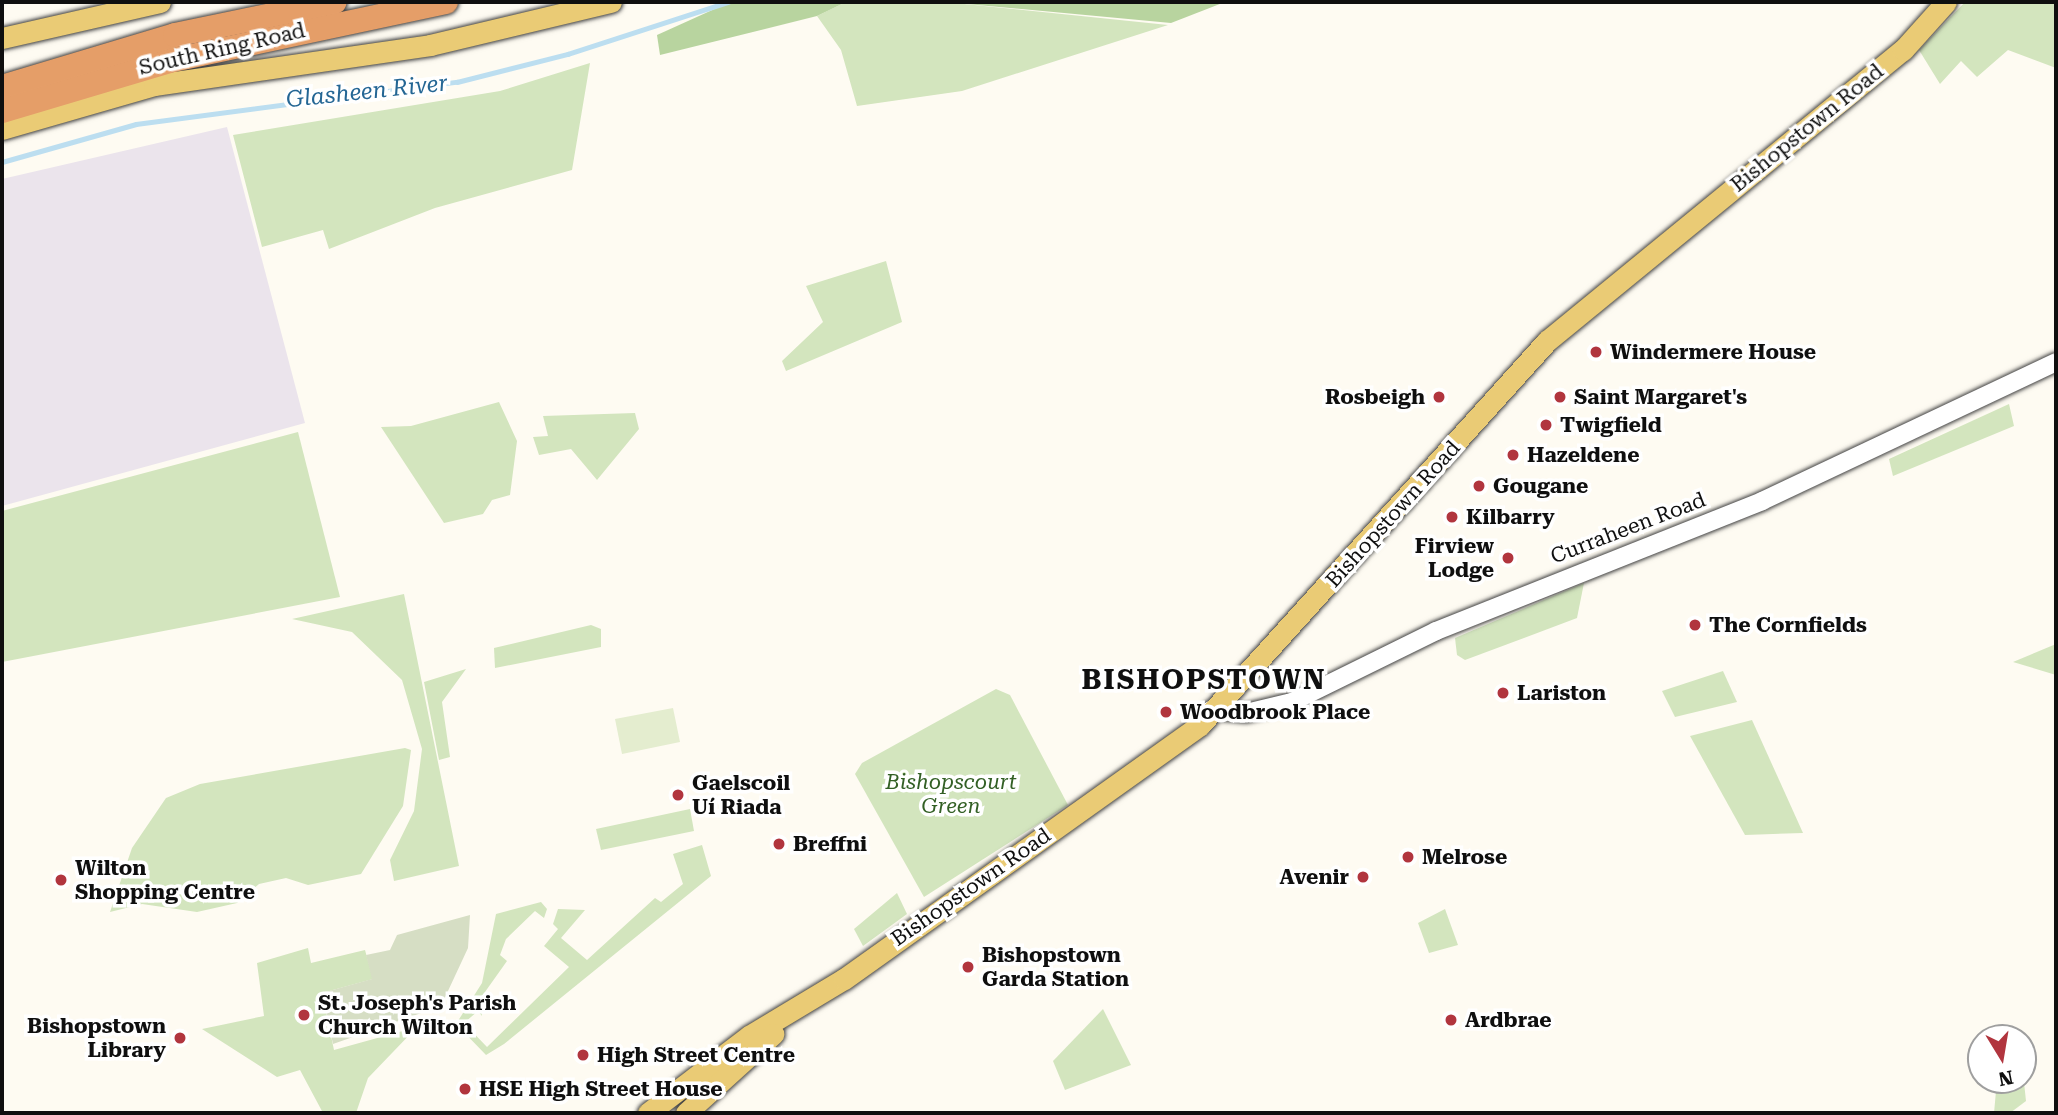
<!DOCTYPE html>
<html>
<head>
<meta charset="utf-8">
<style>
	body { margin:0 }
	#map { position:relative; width:2058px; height:1115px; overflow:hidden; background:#fefbf2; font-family:"Roboto Serif",serif }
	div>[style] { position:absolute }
	.industrial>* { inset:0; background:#ebe4ec }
	.green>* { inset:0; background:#d3e5be }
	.forest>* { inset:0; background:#b8d49f }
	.cemetery>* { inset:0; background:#d6dec4 }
	.pitch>* { inset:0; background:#e4edcf }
	.stream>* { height:4.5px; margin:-2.25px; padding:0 2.25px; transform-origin:2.25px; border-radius:2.25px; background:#bcdef0 }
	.roads { filter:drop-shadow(0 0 2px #424242) drop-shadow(0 0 2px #424242) }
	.minor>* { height:18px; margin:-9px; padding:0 9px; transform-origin:9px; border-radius:9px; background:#fff }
	.major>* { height:21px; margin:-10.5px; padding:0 10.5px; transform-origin:10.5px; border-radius:10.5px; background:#eacb75 }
	.highway>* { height:24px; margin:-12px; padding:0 12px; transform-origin:12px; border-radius:12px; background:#e59e68 }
	.dots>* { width:19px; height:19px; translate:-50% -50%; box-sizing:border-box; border:4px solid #fff; border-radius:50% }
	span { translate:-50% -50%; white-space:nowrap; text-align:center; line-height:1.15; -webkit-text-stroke:7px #fff; paint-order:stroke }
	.street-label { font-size:21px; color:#0f0f0f }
	.poi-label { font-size:21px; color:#0f0f0f; font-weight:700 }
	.left { translate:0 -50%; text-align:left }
	.right { translate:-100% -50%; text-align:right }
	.park-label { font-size:21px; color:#336025; font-style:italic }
	.water-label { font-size:23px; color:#246694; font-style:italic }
	.district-label { font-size:28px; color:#0f0f0f; font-weight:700; letter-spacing:2px }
	.frame { position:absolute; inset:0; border:4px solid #0f0f0f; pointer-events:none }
	.north { position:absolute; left:1967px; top:1024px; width:70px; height:70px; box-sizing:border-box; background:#fff; border:2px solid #9f9f9f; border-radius:50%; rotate:169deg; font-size:19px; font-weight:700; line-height:28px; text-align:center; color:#0f0f0f }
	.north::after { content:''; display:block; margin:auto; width:24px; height:32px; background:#b1353e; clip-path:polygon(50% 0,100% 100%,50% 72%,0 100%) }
</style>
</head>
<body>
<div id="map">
	<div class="industrial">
		<i style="clip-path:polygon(227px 127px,305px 423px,2px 506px,2px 179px)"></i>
	</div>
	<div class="green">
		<i style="clip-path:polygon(846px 2px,945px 2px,1168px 25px,962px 91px,857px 106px,841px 50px,817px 16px)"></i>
		<i style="clip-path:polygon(1965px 2px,2056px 2px,2056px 68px,2008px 50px,1977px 77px,1961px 61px,1940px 84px,1919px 50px)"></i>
		<i style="clip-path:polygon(590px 63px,572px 170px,435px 208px,329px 249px,323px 230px,262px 247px,233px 135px,500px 91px)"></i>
		<i style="clip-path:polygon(886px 261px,902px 322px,786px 371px,782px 361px,823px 322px,806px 286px)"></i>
		<i style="clip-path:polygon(499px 402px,517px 441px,510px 495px,492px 500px,483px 514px,444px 523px,381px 427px,411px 426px)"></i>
		<i style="clip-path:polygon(2009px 404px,2014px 426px,1893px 476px,1889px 459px)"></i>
		<i style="clip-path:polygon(635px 413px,639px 429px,597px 480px,571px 449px,539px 455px,533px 437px,548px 436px,543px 416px)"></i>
		<i style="clip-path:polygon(298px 432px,340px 597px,2px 662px,2px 511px)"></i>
		<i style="clip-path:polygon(1584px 583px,1577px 618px,1465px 660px,1457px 655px,1455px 638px)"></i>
		<i style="clip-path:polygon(404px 594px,459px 866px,394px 881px,390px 860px,414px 811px,422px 749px,402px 680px,352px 632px,292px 619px)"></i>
		<i style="clip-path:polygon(591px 625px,601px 629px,601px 647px,495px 668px,494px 648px)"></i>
		<i style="clip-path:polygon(2056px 644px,2056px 675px,2013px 662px)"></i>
		<i style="clip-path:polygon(466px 669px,442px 702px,450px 757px,439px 760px,424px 682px)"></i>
		<i style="clip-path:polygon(1723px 671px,1737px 702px,1675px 717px,1662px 691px)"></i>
		<i style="clip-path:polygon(996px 689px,1010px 695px,1068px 805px,924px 897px,855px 774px,862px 763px)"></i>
		<i style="clip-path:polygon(1752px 720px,1803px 833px,1745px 835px,1690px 736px)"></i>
		<i style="clip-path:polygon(405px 748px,411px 750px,403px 806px,361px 874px,308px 885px,286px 878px,259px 884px,237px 903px,197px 912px,142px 904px,110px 912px,132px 848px,166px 798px,200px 784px)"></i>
		<i style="clip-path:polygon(690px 809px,694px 831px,601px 850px,596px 829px)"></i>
		<i style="clip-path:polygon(702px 845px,711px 876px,504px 1044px,486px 1055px,456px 1024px,482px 983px,496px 914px,541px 902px,547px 909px,544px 918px,535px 911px,506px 939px,500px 955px,507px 961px,480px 999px,482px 1016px,478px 1011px,464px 1023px,487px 1047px,569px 967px,544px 946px,558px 929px,553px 924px,558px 909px,585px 910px,561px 938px,587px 960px,655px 898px,661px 902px,683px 884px,673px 854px)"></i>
		<i style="clip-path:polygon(897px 893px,907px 914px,863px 946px,854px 929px)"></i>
		<i style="clip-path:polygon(1445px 909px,1458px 945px,1429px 953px,1418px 923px)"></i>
		<i style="clip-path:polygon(308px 948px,311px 963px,365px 950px,373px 979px,322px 993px,334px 1050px,417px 1027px,368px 1078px,356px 1113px,323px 1113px,300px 1070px,277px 1077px,202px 1029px,264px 1016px,257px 963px)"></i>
		<i style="clip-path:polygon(1103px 1009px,1131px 1065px,1065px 1090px,1053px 1061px)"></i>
		<i style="clip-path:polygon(2023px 1073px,2026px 1101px,2010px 1113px,1994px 1113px,1997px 1080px,2023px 1080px)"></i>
	</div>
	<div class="forest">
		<i style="clip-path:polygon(730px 2px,846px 2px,817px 16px,660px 55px,657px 35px)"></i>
		<i style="clip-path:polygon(945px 2px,1225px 2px,1171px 23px)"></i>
	</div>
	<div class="cemetery">
		<i style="clip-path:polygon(470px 915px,468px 948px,441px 1006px,333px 1044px,322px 993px,372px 979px,366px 955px,390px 950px,397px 935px)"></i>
	</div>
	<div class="pitch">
		<i style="clip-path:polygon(673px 708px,680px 742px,622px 754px,615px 719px)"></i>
	</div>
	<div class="stream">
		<i style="left:2px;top:162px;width:139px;rotate:-15.8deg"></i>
		<i style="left:136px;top:124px;width:324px;rotate:-7.5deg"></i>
		<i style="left:457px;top:82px;width:114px;rotate:-14.2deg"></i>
		<i style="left:568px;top:54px;width:168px;rotate:-18deg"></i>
	</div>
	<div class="roads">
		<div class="minor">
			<i style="left:1211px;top:710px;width:35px;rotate:5deg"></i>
			<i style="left:1246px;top:713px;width:47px;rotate:-13.4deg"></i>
			<i style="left:1292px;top:702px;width:161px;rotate:-26.2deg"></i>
			<i style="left:1436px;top:631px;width:351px;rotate:-21.7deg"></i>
			<i style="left:1762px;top:501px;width:325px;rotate:-25.3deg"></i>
		</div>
		<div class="major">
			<i style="left:2px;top:38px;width:162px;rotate:-12.8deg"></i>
			<i style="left:2px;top:129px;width:158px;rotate:-16.1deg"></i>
			<i style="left:154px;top:85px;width:279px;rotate:-8.2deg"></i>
			<i style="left:430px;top:45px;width:186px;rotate:-13.4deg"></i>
			<i style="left:648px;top:1113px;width:127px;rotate:-37.3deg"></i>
			<i style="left:749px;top:1036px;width:111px;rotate:-31deg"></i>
			<i style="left:844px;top:979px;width:437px;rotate:-35.5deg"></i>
			<i style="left:1200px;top:725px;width:518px;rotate:-47.9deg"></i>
			<i style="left:1547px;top:341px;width:460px;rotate:-39.3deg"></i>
			<i style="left:1903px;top:50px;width:64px;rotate:-48.1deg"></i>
			<i style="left:686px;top:1113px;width:118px;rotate:-42.2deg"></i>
		</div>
		<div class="highway">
			<i style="left:2px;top:87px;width:181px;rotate:-16.7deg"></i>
			<i style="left:175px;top:35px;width:163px;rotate:-11.7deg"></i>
			<i style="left:2px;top:111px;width:178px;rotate:-16.6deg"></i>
			<i style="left:173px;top:60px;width:279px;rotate:-12deg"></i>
		</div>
	</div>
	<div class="dots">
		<i style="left:1596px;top:352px;background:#b1353e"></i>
		<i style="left:1439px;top:397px;background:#b1353e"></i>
		<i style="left:1560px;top:397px;background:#b1353e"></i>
		<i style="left:1546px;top:425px;background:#b1353e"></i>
		<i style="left:1513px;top:455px;background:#b1353e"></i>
		<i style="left:1479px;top:486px;background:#b1353e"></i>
		<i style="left:1452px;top:517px;background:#b1353e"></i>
		<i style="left:1508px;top:558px;background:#b1353e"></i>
		<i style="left:1695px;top:625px;background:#b1353e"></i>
		<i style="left:1503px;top:693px;background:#b1353e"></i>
		<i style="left:1166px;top:712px;background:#b1353e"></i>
		<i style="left:678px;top:795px;background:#b1353e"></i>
		<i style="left:779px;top:844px;background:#b1353e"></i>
		<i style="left:1408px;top:857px;background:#b1353e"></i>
		<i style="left:1363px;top:877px;background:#b1353e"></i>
		<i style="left:61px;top:880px;background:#b1353e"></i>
		<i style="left:968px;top:967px;background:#b1353e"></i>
		<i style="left:304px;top:1015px;background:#b1353e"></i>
		<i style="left:1451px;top:1020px;background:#b1353e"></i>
		<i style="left:180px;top:1038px;background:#b1353e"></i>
		<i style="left:583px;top:1055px;background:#b1353e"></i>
		<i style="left:465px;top:1089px;background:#b1353e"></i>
	</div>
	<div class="street-label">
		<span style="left:222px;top:49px;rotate:-13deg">South Ring Road</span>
		<span style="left:1807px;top:128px;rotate:-39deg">Bishopstown Road</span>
		<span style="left:1393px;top:514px;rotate:-48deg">Bishopstown Road</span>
		<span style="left:1628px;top:528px;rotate:-21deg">Curraheen Road</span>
		<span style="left:971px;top:887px;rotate:-35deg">Bishopstown Road</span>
	</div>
	<div class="poi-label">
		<span class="left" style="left:1610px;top:352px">Windermere House</span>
		<span class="right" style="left:1425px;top:397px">Rosbeigh</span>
		<span class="left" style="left:1574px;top:397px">Saint Margaret's</span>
		<span class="left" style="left:1560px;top:425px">Twigfield</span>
		<span class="left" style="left:1527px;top:455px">Hazeldene</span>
		<span class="left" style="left:1493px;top:486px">Gougane</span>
		<span class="left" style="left:1466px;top:517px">Kilbarry</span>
		<span class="right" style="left:1494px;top:558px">Firview<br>Lodge</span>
		<span class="left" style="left:1709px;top:625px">The Cornfields</span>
		<span class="left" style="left:1517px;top:693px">Lariston</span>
		<span class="left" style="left:1180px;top:712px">Woodbrook Place</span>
		<span class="left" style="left:692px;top:795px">Gaelscoil<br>Uí Riada</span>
		<span class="left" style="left:793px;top:844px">Breffni</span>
		<span class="left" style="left:1422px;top:857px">Melrose</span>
		<span class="left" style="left:75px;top:880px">Wilton<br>Shopping Centre</span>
		<span class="right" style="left:1349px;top:877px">Avenir</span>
		<span class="left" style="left:982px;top:967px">Bishopstown<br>Garda Station</span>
		<span class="left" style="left:318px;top:1015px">St. Joseph's Parish<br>Church Wilton</span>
		<span class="left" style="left:1465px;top:1020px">Ardbrae</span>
		<span class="right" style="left:166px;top:1038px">Bishopstown<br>Library</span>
		<span class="left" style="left:597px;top:1055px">High Street Centre</span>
		<span class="left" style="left:479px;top:1089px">HSE High Street House</span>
	</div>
	<div class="park-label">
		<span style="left:951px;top:794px">Bishopscourt<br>Green</span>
	</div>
	<div class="water-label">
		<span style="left:367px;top:92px;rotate:-6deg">Glasheen River</span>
	</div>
	<div class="district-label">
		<span style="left:1204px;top:680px">BISHOPSTOWN</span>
	</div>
	<div class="frame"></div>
	<div class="north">N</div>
</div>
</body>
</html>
